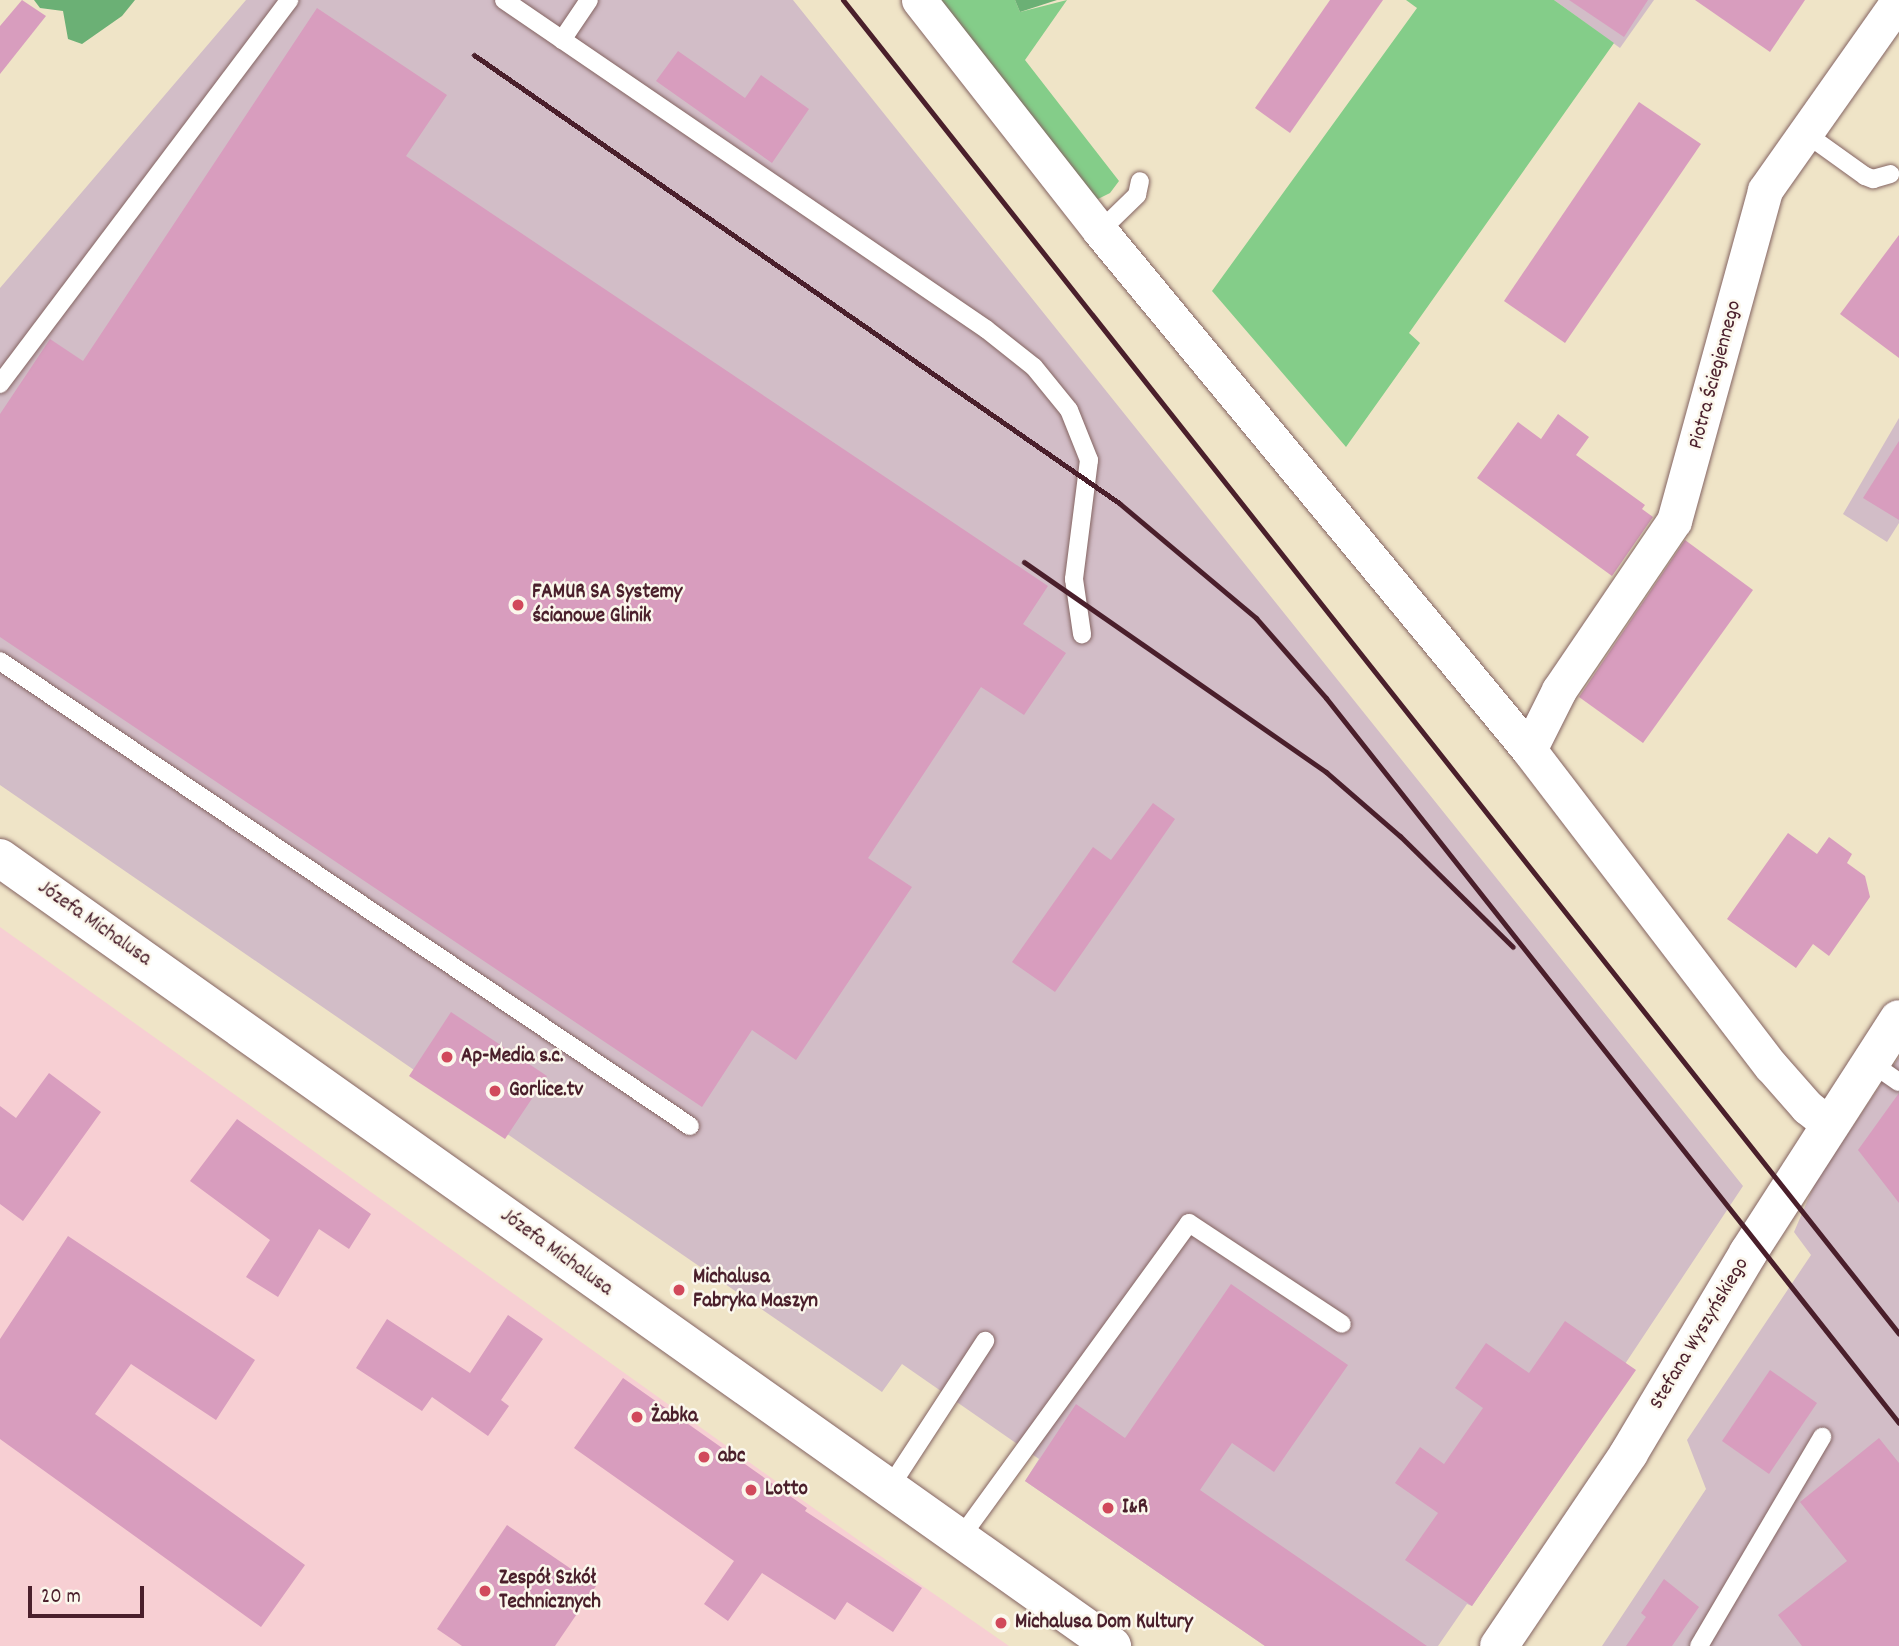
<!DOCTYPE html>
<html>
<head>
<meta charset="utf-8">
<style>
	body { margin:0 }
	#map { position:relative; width:1899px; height:1646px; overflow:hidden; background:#efe4c7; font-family:Dekko,sans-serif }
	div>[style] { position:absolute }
	.built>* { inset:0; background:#f7cfd3 }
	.industrial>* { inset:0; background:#d2bdc7 }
	.green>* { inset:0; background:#84cd89 }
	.forest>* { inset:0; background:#6bb075 }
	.building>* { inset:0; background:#d89dbe }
	.roads { filter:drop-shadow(0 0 2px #846462) drop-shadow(0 0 2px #846462) }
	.lane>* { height:18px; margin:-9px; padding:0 9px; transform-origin:9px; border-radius:9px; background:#fff }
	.street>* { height:35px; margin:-17.5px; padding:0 17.5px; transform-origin:17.5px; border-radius:17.5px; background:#fff }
	.secondary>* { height:38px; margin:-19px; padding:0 19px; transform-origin:19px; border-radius:19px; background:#fff }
	.rail>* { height:5px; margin:-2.5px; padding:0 2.5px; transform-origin:2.5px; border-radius:2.5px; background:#4a1f2b }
	.dots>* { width:19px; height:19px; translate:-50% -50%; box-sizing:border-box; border:4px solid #fbf7ec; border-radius:50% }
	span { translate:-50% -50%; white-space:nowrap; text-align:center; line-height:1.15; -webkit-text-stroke:5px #fbf7ec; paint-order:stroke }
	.street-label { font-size:21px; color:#4a1f2b }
	.poi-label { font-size:21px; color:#4a1f2b; font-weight:700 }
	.left { translate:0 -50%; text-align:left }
	.scale { position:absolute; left:28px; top:1586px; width:116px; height:32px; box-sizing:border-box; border:4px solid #4a1f2b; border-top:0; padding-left:9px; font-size:21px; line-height:24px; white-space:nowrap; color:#4a1f2b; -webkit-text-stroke:5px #fbf7ec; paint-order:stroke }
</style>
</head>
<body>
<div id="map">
	<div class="built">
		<i style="clip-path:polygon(0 927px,924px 1587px,1009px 1646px,0 1646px)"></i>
	</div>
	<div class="industrial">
		<i style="clip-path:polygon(246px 0,793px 0,1743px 1186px,1625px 1364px,1634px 1371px,1472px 1606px,1467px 1604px,1438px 1646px,1265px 1646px,1025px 1481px,1039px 1459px,902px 1364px,882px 1392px,0 785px,0 288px)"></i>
		<i style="clip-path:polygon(1554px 0,1654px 0,1620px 48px)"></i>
		<i style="clip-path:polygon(1899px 418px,1899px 523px,1887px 542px,1843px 514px)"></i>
		<i style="clip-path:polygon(1899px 1057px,1899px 1646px,1602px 1646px,1706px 1489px,1687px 1440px,1811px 1255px,1794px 1232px,1815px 1183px)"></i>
	</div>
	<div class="green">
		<i style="clip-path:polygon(935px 0,1015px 0,1020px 12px,1067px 0,1025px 60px,1119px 181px,1110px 193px,1098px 199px,1088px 195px)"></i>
		<i style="clip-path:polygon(1406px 0,1554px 0,1614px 43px,1409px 333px,1420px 343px,1346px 447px,1212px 291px,1417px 8px)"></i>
	</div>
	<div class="forest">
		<i style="clip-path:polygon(34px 0,135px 0,122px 16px,82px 44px,68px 39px,63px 11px,40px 8px)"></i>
		<i style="clip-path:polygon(1015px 0,1057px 0,1020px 12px)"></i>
	</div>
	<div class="building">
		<i style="clip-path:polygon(22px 0,46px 16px,0 74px,0 26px)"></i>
		<i style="clip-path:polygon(1330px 0,1383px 0,1290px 133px,1255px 108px)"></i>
		<i style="clip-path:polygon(1569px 0,1648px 0,1624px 37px)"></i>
		<i style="clip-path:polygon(1695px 0,1805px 0,1770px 52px)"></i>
		<i style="clip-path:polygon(317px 8px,447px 95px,406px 156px,1048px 586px,1023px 624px,1066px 653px,1024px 715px,981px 687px,868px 858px,912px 887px,796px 1060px,752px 1030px,702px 1107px,0 637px,0 414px,50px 339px,83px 361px)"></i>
		<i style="clip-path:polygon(678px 51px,745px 98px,761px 75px,809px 109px,772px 163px,656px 81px)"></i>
		<i style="clip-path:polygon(1639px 102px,1701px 144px,1565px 343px,1504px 301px)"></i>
		<i style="clip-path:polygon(1899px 235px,1899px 358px,1840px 314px)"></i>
		<i style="clip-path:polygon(1558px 414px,1589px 437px,1576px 455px,1645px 505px,1642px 509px,1653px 517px,1612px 576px,1477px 478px,1518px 422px,1541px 439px)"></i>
		<i style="clip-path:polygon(1899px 441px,1899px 520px,1863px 498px)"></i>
		<i style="clip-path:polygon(1685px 540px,1753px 590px,1643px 743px,1579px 697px)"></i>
		<i style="clip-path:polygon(1153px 803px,1175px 819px,1055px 992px,1012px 962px,1093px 847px,1111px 860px)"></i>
		<i style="clip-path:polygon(1788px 833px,1817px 854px,1829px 837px,1852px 854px,1847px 863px,1865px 876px,1870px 897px,1829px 956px,1813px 944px,1796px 968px,1727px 919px)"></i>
		<i style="clip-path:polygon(451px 1012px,547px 1076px,505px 1139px,409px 1076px)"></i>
		<i style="clip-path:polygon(49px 1073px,101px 1112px,23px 1221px,0 1204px,0 1106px,16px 1118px)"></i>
		<i style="clip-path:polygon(1899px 1093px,1899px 1203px,1858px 1150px)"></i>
		<i style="clip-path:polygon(237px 1119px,371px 1214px,349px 1249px,319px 1229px,278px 1297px,246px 1277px,270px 1240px,190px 1181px)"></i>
		<i style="clip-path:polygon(68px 1236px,255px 1360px,216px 1420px,131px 1364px,95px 1414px,305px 1565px,261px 1627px,0 1439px,0 1339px)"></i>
		<i style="clip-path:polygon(1231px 1284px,1348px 1365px,1274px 1472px,1232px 1443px,1200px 1490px,1427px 1646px,1265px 1646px,1025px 1481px,1076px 1404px,1125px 1438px)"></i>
		<i style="clip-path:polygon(508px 1315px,543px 1339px,501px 1400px,509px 1406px,488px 1436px,432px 1397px,422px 1411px,356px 1368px,387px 1319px,470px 1373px)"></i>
		<i style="clip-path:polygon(1565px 1321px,1636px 1370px,1472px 1606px,1405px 1560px,1438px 1513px,1395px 1483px,1420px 1447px,1444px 1464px,1483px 1408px,1455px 1388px,1486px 1343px,1529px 1373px)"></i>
		<i style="clip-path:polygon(1770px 1370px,1817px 1403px,1769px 1474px,1722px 1441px)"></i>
		<i style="clip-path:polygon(623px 1378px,807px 1508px,805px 1511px,922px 1588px,893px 1632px,847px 1602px,835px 1620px,762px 1573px,728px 1621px,704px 1604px,734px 1561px,574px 1448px)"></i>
		<i style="clip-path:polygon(1879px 1438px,1899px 1463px,1899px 1646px,1802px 1646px,1778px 1615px,1847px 1561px,1800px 1502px)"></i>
		<i style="clip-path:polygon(507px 1525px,596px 1586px,555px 1646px,462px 1646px,437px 1629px)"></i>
		<i style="clip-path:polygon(1664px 1579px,1699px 1607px,1672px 1646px,1626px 1646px,1646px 1617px,1641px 1613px)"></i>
	</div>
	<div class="roads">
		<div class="lane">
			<i style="left:504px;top:0;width:584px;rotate:34.32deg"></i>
			<i style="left:986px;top:329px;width:61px;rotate:38.4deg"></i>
			<i style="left:1034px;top:367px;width:55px;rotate:50.9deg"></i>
			<i style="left:1069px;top:410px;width:54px;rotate:68.2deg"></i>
			<i style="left:1089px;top:460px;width:120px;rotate:97.2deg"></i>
			<i style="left:1074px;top:579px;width:56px;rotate:81.7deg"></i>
			<i style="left:562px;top:40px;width:48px;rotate:-56deg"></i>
			<i style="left:1805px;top:133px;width:74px;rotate:35.6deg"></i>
			<i style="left:1865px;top:176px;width:9px;rotate:21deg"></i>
			<i style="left:1873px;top:179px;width:18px;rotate:-16deg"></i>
			<i style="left:1100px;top:231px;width:52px;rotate:-44.2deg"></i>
			<i style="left:1137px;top:195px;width:14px;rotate:-78deg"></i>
			<i style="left:0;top:384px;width:481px;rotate:-53deg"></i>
			<i style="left:0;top:661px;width:832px;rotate:33.98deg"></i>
			<i style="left:1870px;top:1062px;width:35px;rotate:35deg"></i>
			<i style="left:888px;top:1490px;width:178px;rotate:-56.9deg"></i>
			<i style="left:958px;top:1541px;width:393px;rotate:-54deg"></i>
			<i style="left:1189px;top:1223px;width:183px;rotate:33.4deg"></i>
			<i style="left:1699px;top:1646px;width:243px;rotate:-59.5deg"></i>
		</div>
		<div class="street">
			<i style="left:919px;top:0;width:293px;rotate:51.9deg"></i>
			<i style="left:1100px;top:231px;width:673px;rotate:50.42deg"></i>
			<i style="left:1529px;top:750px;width:398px;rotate:52.6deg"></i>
			<i style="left:1771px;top:1066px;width:55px;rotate:48.7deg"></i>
			<i style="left:1807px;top:1107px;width:29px;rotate:38deg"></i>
			<i style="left:1529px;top:750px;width:67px;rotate:-63.4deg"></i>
			<i style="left:1559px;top:690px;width:204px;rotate:-55.8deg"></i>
			<i style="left:1674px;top:521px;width:343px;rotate:-74.6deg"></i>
			<i style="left:1765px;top:190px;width:232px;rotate:-54.8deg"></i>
		</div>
		<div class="secondary">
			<i style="left:0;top:858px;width:1363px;rotate:35.32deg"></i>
			<i style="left:1499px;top:1646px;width:233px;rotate:-56deg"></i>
			<i style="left:1629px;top:1453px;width:233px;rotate:-59.2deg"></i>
			<i style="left:1748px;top:1253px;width:278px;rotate:-57.2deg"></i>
		</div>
	</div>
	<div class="rail">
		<i style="left:843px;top:0;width:1701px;rotate:51.63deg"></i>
		<i style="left:474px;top:55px;width:785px;rotate:34.78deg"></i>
		<i style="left:1119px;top:503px;width:179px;rotate:40deg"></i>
		<i style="left:1256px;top:618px;width:106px;rotate:48.8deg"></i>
		<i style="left:1326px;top:698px;width:924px;rotate:51.68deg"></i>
		<i style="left:1024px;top:562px;width:368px;rotate:34.8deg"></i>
		<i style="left:1326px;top:772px;width:98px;rotate:40.9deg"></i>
		<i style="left:1400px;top:836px;width:158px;rotate:44.5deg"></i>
	</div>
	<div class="dots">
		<i style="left:518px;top:605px;background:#d1495b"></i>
		<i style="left:447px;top:1057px;background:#d1495b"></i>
		<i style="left:495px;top:1091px;background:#d1495b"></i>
		<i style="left:679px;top:1290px;background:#d1495b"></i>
		<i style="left:637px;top:1417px;background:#d1495b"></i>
		<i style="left:704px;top:1457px;background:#d1495b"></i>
		<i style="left:751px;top:1490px;background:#d1495b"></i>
		<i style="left:1108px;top:1508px;background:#d1495b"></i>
		<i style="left:485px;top:1591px;background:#d1495b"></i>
		<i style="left:1001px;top:1623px;background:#d1495b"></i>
	</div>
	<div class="street-label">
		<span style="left:1716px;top:375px;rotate:-75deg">Piotra Ściegiennego</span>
		<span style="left:94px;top:924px;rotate:35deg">Józefa Michalusa</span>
		<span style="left:556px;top:1253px;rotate:36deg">Józefa Michalusa</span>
		<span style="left:1700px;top:1334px;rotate:-59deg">Stefana Wyszyńskiego</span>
	</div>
	<div class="poi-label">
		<span class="left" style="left:532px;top:605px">FAMUR SA Systemy<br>ścianowe Glinik</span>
		<span class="left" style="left:461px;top:1057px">Ap-Media s.c.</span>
		<span class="left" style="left:509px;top:1091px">Gorlice.tv</span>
		<span class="left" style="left:693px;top:1290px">Michalusa<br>Fabryka Maszyn</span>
		<span class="left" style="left:651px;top:1417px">Żabka</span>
		<span class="left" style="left:718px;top:1457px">abc</span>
		<span class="left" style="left:765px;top:1490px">Lotto</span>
		<span class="left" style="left:1122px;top:1508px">I&amp;R</span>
		<span class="left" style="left:499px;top:1591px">Zespół Szkół<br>Technicznych</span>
		<span class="left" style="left:1015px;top:1623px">Michalusa Dom Kultury</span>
	</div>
	<div class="scale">20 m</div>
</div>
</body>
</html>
